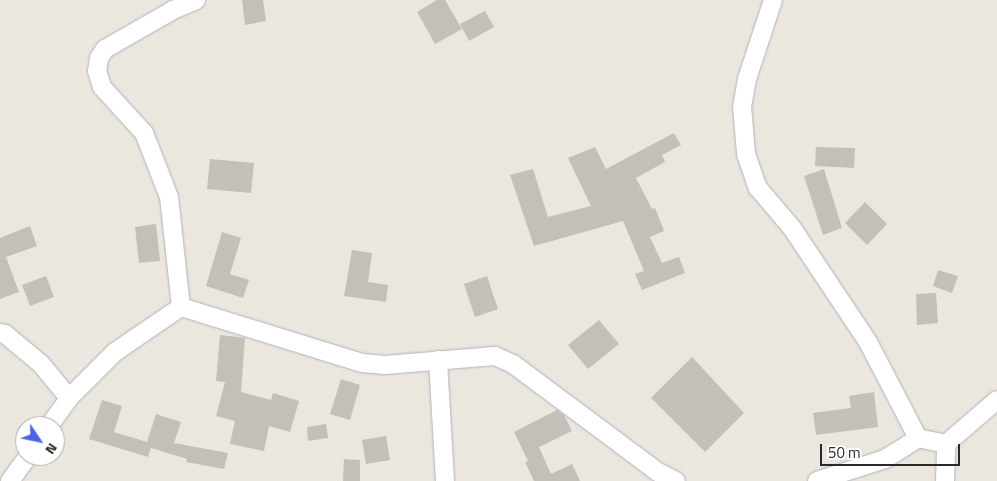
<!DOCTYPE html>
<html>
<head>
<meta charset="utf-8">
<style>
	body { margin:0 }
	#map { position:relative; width:997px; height:481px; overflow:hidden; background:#ebe6de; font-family:"Titillium Web",sans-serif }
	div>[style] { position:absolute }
	.building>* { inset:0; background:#c4c0b9 }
	.roads { filter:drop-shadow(0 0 1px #b1b3bd) drop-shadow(0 0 1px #b1b3bd) }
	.minor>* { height:18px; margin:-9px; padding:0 9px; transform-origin:9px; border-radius:9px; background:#fff }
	span { translate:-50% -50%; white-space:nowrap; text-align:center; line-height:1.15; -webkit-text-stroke:4.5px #fff; paint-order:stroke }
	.north { position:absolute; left:15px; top:416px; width:50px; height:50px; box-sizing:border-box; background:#fff; border:1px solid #aaa; border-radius:50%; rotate:124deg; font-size:14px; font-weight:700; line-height:20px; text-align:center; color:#2a2a2a }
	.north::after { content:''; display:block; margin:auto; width:18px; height:22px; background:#4a63ec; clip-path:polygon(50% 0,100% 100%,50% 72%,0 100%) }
	.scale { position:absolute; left:820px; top:444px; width:140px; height:22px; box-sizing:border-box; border:2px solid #2a2a2a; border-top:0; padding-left:6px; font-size:15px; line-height:18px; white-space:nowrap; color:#2a2a2a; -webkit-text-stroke:4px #fff; paint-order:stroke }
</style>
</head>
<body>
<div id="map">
	<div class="building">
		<i style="clip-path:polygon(242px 0,263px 0,266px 21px,245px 25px)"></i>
		<i style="clip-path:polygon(437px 0,445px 0,462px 29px,435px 44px,417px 12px)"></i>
		<i style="clip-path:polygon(485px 11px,494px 27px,469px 41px,460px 24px)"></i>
		<i style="clip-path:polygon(674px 133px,681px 145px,662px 155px,665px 162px,636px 178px,652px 209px,655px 208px,664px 231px,650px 237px,662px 263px,679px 257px,685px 273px,642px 290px,635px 274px,644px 271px,623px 221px,534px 246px,510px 175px,533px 169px,548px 217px,591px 206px,568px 158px,595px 147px,606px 169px)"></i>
		<i style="clip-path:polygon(816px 147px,855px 148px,854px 168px,815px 166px)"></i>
		<i style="clip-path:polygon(210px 159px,254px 163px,251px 193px,207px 189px)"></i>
		<i style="clip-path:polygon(824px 169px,842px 228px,823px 235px,804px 176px)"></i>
		<i style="clip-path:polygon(865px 202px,887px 224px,867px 245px,845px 223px)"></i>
		<i style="clip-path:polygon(156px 224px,160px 261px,139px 263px,135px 227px)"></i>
		<i style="clip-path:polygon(30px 226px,37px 246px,6px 257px,19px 292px,0 299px,0 238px)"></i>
		<i style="clip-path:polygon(222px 232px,241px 238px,230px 274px,249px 280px,243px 298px,206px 286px)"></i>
		<i style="clip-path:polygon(352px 250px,372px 253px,368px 282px,388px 285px,386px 302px,344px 296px)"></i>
		<i style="clip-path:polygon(938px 270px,958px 276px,952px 293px,933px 286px)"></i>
		<i style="clip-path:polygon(46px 276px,54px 297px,30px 306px,22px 285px)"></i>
		<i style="clip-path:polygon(487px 276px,498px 309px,475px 317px,464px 284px)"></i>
		<i style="clip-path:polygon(936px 293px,938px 323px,917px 325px,916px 294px)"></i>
		<i style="clip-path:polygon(599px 320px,619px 344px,588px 369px,568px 345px)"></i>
		<i style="clip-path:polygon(220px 335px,245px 338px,241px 392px,271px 400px,273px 393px,299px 401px,290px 432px,269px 426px,264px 451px,230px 444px,235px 421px,216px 416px,225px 382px,216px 381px)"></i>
		<i style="clip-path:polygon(692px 357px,744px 413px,705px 452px,651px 398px)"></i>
		<i style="clip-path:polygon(341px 379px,360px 385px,350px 420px,330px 414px)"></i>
		<i style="clip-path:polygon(874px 392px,878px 427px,816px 435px,813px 413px,851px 408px,849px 396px)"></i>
		<i style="clip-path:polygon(102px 400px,122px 406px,114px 432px,147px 442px,156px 414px,181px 422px,174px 443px,228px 453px,224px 469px,186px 462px,187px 459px,151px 448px,148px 457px,89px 439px)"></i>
		<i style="clip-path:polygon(557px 410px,564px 415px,572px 431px,539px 447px,551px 474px,572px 464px,580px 481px,534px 481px,525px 462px,528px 461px,514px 432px)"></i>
		<i style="clip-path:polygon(326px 424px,328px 438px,308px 441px,307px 427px)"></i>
		<i style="clip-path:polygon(386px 436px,390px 460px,366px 464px,362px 440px)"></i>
		<i style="clip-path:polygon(344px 459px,360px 460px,360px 481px,343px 481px)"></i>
	</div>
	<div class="roads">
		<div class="minor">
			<i style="left:773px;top:0;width:83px;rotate:108.2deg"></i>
			<i style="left:747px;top:79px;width:27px;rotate:100deg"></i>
			<i style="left:742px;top:106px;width:48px;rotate:85.2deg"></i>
			<i style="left:746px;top:154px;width:36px;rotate:71deg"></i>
			<i style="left:758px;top:188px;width:52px;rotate:49.6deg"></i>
			<i style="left:792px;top:228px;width:137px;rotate:56.3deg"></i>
			<i style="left:868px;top:342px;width:108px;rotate:62.5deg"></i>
			<i style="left:181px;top:307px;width:189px;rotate:17.2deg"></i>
			<i style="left:362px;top:363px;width:23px;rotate:5deg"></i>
			<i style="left:385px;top:365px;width:110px;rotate:-4.7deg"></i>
			<i style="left:495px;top:356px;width:20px;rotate:24deg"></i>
			<i style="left:513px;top:364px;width:181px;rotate:36.7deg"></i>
			<i style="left:658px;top:472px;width:20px;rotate:27deg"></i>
			<i style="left:0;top:333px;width:5px;rotate:11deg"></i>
			<i style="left:5px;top:334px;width:47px;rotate:39.8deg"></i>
			<i style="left:41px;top:364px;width:44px;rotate:50.5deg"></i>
			<i style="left:438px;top:360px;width:121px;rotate:86.7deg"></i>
			<i style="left:49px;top:426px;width:34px;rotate:-54deg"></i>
			<i style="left:69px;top:398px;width:65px;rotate:-45deg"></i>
			<i style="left:115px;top:352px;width:80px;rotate:-34.3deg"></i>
			<i style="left:181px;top:307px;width:111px;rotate:-96.2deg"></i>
			<i style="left:169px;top:197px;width:69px;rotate:-111.3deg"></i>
			<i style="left:144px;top:133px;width:62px;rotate:-132.4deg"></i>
			<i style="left:102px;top:87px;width:17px;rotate:-107deg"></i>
			<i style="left:97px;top:71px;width:13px;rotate:-81deg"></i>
			<i style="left:99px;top:58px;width:11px;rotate:-56deg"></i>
			<i style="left:105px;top:49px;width:78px;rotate:-29.8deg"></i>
			<i style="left:173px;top:10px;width:25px;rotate:-23deg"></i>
			<i style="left:10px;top:481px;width:31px;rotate:-54deg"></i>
			<i style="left:817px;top:481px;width:71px;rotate:-17.9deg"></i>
			<i style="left:885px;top:459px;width:39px;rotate:-32deg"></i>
			<i style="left:918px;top:438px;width:29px;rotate:12deg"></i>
			<i style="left:945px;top:481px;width:37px;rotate:-88deg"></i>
			<i style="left:946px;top:444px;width:67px;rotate:-40.8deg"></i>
		</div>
	</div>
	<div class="north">N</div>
	<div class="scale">50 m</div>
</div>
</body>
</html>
